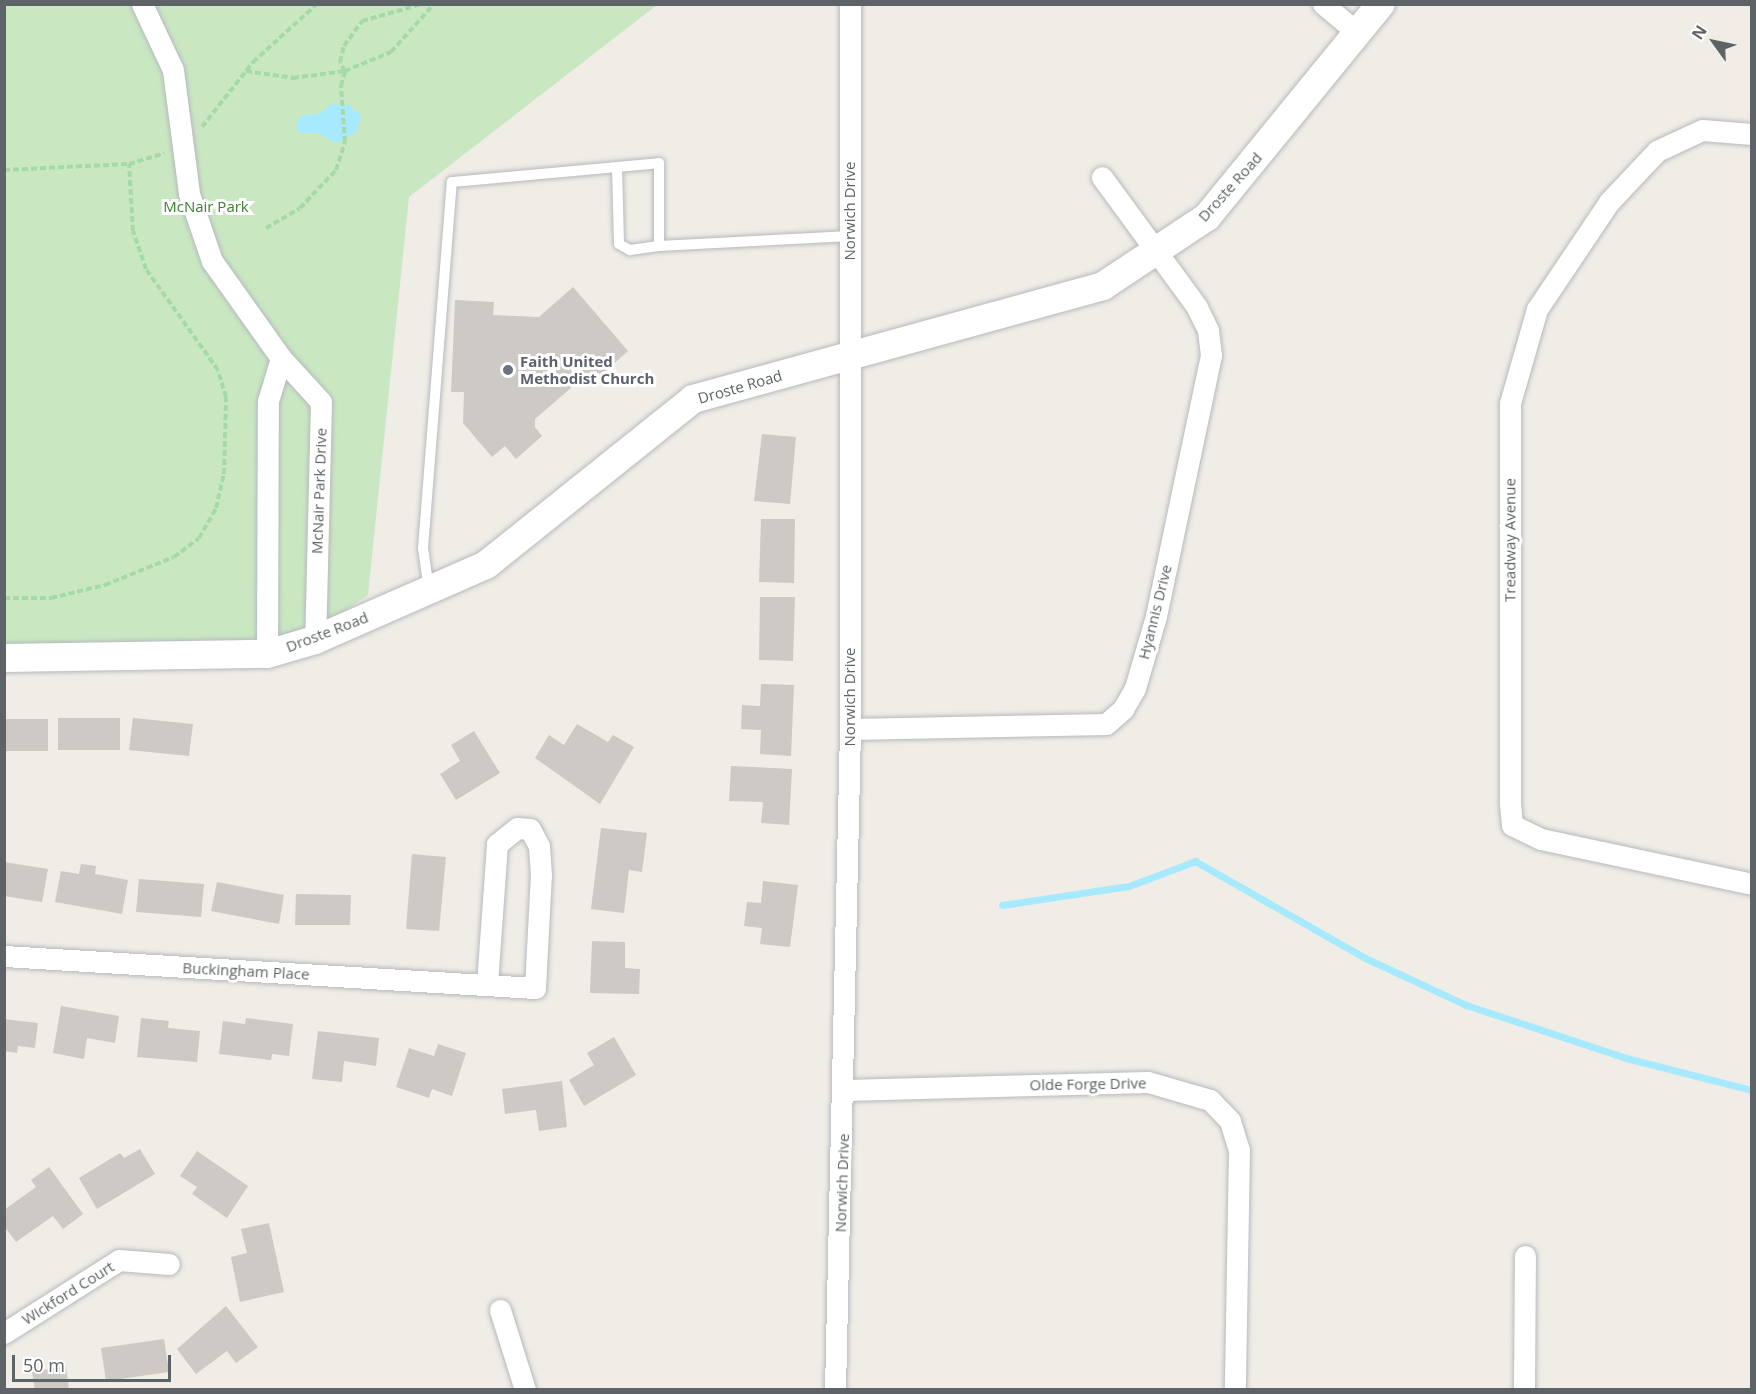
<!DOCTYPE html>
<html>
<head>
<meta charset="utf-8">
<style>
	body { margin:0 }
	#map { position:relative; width:1756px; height:1394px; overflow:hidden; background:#f0ece6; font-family:"Open Sans",sans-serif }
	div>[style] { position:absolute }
	.green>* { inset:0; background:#c9e8c2 }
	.water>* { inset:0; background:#a7eaff }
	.stream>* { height:7px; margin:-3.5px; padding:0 3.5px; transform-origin:3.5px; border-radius:3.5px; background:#a7eaff }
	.building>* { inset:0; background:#cdc9c5 }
	.path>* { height:4px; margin-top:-2px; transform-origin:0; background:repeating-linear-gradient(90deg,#a5daa8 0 6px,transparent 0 9px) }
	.roads { filter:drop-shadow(0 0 2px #b6b9bd) drop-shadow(0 0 2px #b6b9bd) }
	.lane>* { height:10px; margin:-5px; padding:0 5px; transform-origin:5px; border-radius:5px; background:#fff }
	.street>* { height:21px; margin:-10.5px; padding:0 10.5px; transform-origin:10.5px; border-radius:10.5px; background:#fff }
	.secondary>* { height:28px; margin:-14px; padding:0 14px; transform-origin:14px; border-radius:14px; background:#fff }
	.dots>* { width:16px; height:16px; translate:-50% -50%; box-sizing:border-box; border:3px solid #fff; border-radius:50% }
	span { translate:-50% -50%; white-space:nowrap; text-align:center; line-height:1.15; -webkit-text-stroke:6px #fff; paint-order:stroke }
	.street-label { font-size:15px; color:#5d6366 }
	.park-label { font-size:15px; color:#3e8131 }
	.worship-label { font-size:15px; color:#5b616d; font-weight:700 }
	.left { translate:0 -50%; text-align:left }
	.frame { position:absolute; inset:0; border:6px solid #5d6366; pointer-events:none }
	.north { position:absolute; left:1684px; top:12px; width:60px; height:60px; -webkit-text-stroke:4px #fff; paint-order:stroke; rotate:303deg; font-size:16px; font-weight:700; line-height:24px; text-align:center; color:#5d6366 }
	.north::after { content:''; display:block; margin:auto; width:21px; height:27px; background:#5d6366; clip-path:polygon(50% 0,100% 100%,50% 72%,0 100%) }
	.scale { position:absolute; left:12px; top:1355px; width:159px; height:27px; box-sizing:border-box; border:3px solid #5d6366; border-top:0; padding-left:8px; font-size:18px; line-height:21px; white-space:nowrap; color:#5d6366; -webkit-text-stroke:4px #fff; paint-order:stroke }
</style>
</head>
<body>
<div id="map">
	<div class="green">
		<i style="clip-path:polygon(4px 5px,657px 5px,409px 197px,368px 595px,296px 645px,5px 649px)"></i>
	</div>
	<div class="water">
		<i style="clip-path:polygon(332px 104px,348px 105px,361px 115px,357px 132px,336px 143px,318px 133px,299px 133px,296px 124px,302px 115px,319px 114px)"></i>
	</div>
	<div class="stream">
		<i style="left:1002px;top:905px;width:128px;rotate:-8.5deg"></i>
		<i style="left:1129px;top:886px;width:71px;rotate:-20.7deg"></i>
		<i style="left:1195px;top:861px;width:193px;rotate:29.7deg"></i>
		<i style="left:1363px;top:957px;width:114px;rotate:25deg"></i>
		<i style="left:1466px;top:1005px;width:169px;rotate:18.3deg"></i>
		<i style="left:1626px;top:1058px;width:130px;rotate:14.3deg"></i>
	</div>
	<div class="building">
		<i style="clip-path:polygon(573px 287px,628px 351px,592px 383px,572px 360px,571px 388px,535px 419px,535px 427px,542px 436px,516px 459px,505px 446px,492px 457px,463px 423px,464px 392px,451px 392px,455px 300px,494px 302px,493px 315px,539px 317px)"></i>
		<i style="clip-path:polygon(762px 434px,796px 437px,790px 504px,754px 501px)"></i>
		<i style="clip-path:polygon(761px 519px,795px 519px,794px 583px,759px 582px)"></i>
		<i style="clip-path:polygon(760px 597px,795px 597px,793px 661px,759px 660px)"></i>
		<i style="clip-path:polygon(761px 684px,794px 685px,791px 756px,760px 754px,761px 730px,741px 729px,742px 705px,760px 706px)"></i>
		<i style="clip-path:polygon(58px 718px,120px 718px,120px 750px,58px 750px)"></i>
		<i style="clip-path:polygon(133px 718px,193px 724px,189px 756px,129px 750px)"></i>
		<i style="clip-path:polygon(4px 719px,48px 719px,48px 751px,4px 751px)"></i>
		<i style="clip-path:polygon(577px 724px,608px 742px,613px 735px,634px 747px,600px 804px,535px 758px,549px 735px,564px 745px)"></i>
		<i style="clip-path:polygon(474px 731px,500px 773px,456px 800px,440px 774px,460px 761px,451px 745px)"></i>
		<i style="clip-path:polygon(731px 766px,792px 769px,789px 825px,761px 823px,763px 802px,729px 801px)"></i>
		<i style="clip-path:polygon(601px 828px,647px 833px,642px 872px,629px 870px,624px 913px,591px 909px)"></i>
		<i style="clip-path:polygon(412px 854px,446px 857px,439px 931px,406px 929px)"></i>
		<i style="clip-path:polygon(4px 862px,48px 869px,42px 902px,4px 896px)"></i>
		<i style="clip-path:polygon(81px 864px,96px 866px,95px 874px,128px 880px,122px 914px,55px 902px,61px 871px,79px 874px)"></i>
		<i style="clip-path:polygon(139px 879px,204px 884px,201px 917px,136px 912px)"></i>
		<i style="clip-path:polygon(763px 881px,798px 885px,790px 947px,760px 944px,762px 928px,744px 926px,747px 902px,761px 903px)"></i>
		<i style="clip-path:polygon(217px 882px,284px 895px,279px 924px,211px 911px)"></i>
		<i style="clip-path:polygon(296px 894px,351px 895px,350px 925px,295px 925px)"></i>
		<i style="clip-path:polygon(592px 941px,625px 942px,625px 968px,640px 969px,639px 994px,590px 993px)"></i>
		<i style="clip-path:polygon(61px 1006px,119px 1016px,115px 1043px,87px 1038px,84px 1059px,53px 1053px)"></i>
		<i style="clip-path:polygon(141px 1018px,169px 1021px,168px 1028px,200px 1031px,197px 1062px,137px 1057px)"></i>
		<i style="clip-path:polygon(246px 1018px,293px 1024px,289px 1056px,272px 1054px,271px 1060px,219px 1054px,223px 1021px,245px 1024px)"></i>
		<i style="clip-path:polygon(4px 1019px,38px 1023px,35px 1048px,18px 1046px,17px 1053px,4px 1051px)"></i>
		<i style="clip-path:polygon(318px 1031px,379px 1038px,376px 1066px,344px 1061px,342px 1082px,312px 1079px)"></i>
		<i style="clip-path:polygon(614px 1037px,636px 1075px,584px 1106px,569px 1080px,594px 1065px,587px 1053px)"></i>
		<i style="clip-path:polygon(438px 1044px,466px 1053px,452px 1096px,432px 1089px,429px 1098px,396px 1087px,409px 1048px,434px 1056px)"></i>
		<i style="clip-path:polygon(562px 1081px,567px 1127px,539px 1131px,536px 1110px,505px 1114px,502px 1089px)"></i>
		<i style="clip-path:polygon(140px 1149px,155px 1174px,97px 1209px,79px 1178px,120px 1153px,124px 1158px)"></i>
		<i style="clip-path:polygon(197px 1151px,248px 1186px,227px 1218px,192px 1194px,197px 1187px,180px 1176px)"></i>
		<i style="clip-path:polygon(49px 1167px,83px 1214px,63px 1229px,53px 1216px,16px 1242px,4px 1226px,4px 1210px,36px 1187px,31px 1180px)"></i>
		<i style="clip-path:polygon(269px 1223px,284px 1292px,240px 1302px,231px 1257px,247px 1253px,241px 1229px)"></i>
		<i style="clip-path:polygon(226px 1306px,258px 1347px,236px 1363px,227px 1351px,196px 1374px,177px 1349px)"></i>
		<i style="clip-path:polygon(164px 1339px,169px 1372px,106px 1381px,101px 1348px)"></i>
		<i style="clip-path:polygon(66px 1366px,69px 1390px,35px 1390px,32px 1372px)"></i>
	</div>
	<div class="path">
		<i style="left:246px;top:71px;width:48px;rotate:8.5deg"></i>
		<i style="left:293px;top:78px;width:52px;rotate:-7.7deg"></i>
		<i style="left:345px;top:71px;width:10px;rotate:-119deg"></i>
		<i style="left:340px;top:62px;width:16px;rotate:-76deg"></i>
		<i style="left:344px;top:46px;width:31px;rotate:-54deg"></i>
		<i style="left:362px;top:21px;width:62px;rotate:-15.8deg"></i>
		<i style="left:202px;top:127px;width:83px;rotate:-51.9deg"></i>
		<i style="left:253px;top:62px;width:86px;rotate:-42.2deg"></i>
		<i style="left:4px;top:170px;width:125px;rotate:-2.7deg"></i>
		<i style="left:129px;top:164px;width:37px;rotate:-17deg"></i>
		<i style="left:266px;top:228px;width:39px;rotate:-30deg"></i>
		<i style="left:300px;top:208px;width:52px;rotate:-46.5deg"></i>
		<i style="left:336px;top:170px;width:29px;rotate:-72deg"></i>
		<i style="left:345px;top:142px;width:56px;rotate:-94.1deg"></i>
		<i style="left:341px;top:86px;width:16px;rotate:-75deg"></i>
		<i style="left:345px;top:71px;width:50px;rotate:-22.4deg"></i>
		<i style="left:391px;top:52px;width:64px;rotate:-48.1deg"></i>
		<i style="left:4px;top:598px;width:47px"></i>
		<i style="left:51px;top:598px;width:56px;rotate:-13.5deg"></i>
		<i style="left:105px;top:585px;width:74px;rotate:-22.1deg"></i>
		<i style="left:174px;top:557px;width:31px;rotate:-37deg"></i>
		<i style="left:199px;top:538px;width:34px;rotate:-60deg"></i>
		<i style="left:216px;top:508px;width:35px;rotate:-77deg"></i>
		<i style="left:224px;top:474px;width:77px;rotate:-88.5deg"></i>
		<i style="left:226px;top:397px;width:28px;rotate:-107deg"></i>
		<i style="left:218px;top:370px;width:124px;rotate:-125.5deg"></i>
		<i style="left:146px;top:269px;width:40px;rotate:-108.9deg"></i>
		<i style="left:133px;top:231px;width:67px;rotate:-93.4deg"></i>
	</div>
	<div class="roads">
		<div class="lane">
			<i style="left:617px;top:167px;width:77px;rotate:88.5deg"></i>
			<i style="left:619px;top:244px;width:13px;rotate:29deg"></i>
			<i style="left:630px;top:250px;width:29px;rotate:-8deg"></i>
			<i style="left:429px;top:590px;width:42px;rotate:-98.1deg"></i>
			<i style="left:423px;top:548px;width:367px;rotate:-85.5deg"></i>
			<i style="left:452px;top:182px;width:208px;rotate:-5.2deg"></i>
			<i style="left:659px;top:163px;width:83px;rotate:90deg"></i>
			<i style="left:659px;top:246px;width:191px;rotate:-3deg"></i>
		</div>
		<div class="street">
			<i style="left:142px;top:4px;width:73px;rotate:64.8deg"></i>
			<i style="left:173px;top:70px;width:125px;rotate:82.6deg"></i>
			<i style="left:189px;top:194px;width:71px;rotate:71.1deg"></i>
			<i style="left:212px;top:261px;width:119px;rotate:54.6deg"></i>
			<i style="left:1323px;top:4px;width:47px;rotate:39.8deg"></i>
			<i style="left:1752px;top:134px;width:50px;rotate:-175.4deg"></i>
			<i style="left:1702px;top:130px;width:50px;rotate:155deg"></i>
			<i style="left:1657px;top:151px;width:70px;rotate:133.3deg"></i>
			<i style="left:1609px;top:202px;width:129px;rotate:123.9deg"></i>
			<i style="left:1537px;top:309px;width:98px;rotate:106deg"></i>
			<i style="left:1510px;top:403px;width:400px;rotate:90deg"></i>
			<i style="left:1510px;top:803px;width:22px;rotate:85deg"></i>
			<i style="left:1512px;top:825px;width:32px;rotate:26deg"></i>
			<i style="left:1541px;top:839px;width:216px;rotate:12deg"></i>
			<i style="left:267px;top:654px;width:253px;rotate:-89.8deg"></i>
			<i style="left:268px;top:401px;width:45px;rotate:-73.2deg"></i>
			<i style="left:281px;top:358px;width:59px;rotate:47.7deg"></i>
			<i style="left:321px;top:402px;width:238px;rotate:91.4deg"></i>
			<i style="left:850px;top:729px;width:256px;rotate:-1.1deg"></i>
			<i style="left:1106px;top:724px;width:23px;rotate:-41deg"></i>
			<i style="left:1123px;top:709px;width:24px;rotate:-60deg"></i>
			<i style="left:1135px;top:688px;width:75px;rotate:-73.7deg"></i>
			<i style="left:1156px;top:616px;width:267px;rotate:-78.1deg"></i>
			<i style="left:1211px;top:355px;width:25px;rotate:-97deg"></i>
			<i style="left:1208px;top:330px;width:25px;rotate:-116deg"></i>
			<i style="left:1197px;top:307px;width:161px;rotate:-126.2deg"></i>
			<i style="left:4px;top:956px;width:532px;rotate:3.45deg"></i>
			<i style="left:535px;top:988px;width:113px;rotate:-87deg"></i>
			<i style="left:541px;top:875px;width:29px;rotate:-94deg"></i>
			<i style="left:539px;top:846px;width:19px;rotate:-118deg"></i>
			<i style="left:530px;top:829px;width:13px;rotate:-176deg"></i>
			<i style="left:517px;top:828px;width:26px;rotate:141deg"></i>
			<i style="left:497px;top:844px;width:141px;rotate:94.1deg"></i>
			<i style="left:845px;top:1090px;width:303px;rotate:-1.5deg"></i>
			<i style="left:1148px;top:1082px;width:65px;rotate:16.2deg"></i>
			<i style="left:1210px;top:1100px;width:29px;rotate:46deg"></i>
			<i style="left:1230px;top:1121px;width:30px;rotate:73deg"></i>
			<i style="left:1239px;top:1150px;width:240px;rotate:91deg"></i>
			<i style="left:500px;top:1310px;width:84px;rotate:72.6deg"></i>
			<i style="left:4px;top:1333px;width:136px;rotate:-32.4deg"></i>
			<i style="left:119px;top:1260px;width:50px;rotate:4.6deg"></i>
			<i style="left:835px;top:1390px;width:661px;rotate:-88.7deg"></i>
			<i style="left:850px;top:729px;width:725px;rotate:-90deg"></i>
			<i style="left:1524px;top:1390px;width:134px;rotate:-89.6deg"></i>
		</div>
		<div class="secondary">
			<i style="left:4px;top:658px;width:263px;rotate:-0.9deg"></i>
			<i style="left:267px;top:654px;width:50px;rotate:-16.3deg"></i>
			<i style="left:315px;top:640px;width:187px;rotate:-23.7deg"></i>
			<i style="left:486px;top:565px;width:265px;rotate:-38.7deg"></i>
			<i style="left:693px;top:399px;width:425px;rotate:-15.4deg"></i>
			<i style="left:1103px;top:286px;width:125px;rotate:-33.6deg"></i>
			<i style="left:1207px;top:217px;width:275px;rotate:-50.8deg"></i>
		</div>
	</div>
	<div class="dots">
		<i style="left:508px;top:370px;background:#6b7280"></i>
	</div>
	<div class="street-label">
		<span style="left:1230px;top:187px;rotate:-48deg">Droste Road</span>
		<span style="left:850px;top:211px;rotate:-90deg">Norwich Drive</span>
		<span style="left:740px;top:387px;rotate:-16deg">Droste Road</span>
		<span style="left:319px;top:491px;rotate:-88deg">McNair Park Drive</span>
		<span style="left:1510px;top:540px;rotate:-90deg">Treadway Avenue</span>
		<span style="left:1155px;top:612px;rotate:-76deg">Hyannis Drive</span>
		<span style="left:327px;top:632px;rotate:-21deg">Droste Road</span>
		<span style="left:850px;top:697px;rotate:-90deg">Norwich Drive</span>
		<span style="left:246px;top:971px;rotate:3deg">Buckingham Place</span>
		<span style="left:1088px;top:1084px;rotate:-1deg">Olde Forge Drive</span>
		<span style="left:842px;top:1183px;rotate:-88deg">Norwich Drive</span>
		<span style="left:68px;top:1293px;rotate:-32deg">Wickford Court</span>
	</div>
	<div class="park-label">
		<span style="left:206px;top:207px">McNair Park</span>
	</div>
	<div class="worship-label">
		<span class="left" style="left:520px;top:370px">Faith United<br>Methodist Church</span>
	</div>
	<div class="frame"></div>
	<div class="north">N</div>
	<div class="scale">50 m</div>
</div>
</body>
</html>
